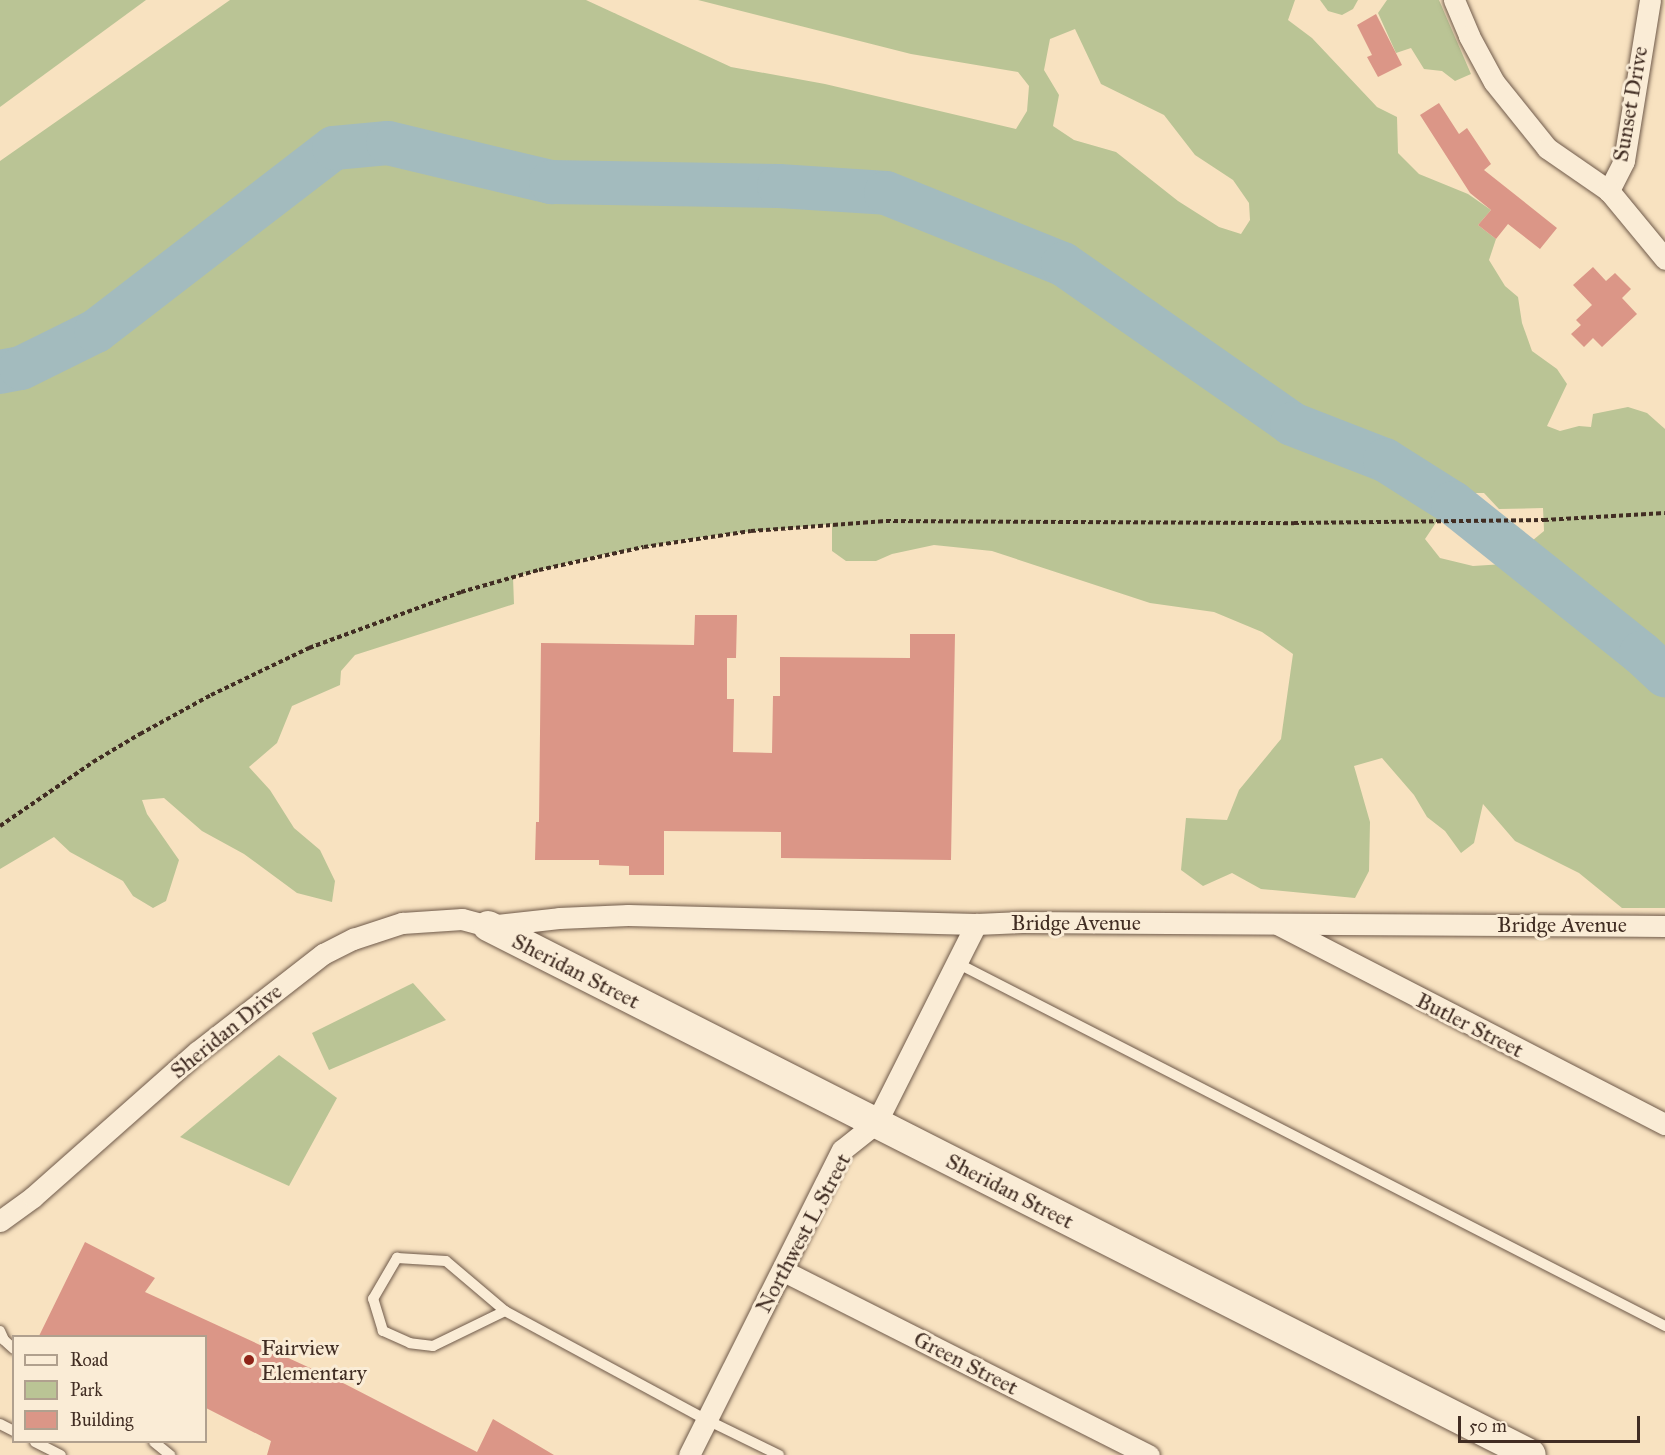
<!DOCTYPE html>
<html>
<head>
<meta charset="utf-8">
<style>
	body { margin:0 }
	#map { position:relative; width:1665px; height:1455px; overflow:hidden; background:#f8e2c0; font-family:"IM FELL Great Primer",serif }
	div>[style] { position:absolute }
	.green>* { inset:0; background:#bac495 }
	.river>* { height:44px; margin:-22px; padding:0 22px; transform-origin:22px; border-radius:22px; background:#a3bbbe }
	.building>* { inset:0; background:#db9687 }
	.path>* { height:4px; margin-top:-2px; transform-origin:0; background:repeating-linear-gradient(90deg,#412d23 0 4.5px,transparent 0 7.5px) }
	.roads { filter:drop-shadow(0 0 2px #6f5a4a) drop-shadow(0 0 2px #6f5a4a) }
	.lane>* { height:10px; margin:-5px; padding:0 5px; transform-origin:5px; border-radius:5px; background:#faecd6 }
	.street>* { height:21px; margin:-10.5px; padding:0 10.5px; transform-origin:10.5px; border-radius:10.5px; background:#faecd6 }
	.secondary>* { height:30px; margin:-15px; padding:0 15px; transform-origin:15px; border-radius:15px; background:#faecd6 }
	.dots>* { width:16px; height:16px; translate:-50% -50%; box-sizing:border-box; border:3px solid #faecd6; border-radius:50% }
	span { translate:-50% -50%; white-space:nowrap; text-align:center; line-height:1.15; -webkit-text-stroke:6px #faecd6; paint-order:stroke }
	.street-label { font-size:22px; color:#412d23 }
	.poi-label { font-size:22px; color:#412d23 }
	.left { translate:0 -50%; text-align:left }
	.legend { position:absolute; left:12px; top:1335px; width:195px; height:108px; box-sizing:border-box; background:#faecd6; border:2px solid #b0a08e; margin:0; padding:8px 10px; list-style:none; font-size:18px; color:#412d23 }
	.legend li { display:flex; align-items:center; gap:12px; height:30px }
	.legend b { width:30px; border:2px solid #b0a08e }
	.scale { position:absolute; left:1458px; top:1416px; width:182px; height:27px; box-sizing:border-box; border:3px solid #412d23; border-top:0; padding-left:8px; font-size:18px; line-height:21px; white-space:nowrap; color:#412d23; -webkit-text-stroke:4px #faecd6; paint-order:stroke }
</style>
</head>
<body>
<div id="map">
	<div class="green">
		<i style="clip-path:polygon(0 0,146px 0,0 107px)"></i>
		<i style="clip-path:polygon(evenodd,230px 0,586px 0,731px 67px,825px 84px,1016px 129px,1027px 111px,1029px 86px,1018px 72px,911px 54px,698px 0,1295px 0,1288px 20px,1312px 38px,1377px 107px,1397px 117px,1398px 153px,1419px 174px,1468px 194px,1491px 210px,1478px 225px,1496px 239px,1489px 260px,1505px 286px,1518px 297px,1522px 323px,1532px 351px,1557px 369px,1567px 384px,1547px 426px,1560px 431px,1579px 426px,1591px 427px,1593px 414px,1628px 407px,1647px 413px,1665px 429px,1665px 908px,1622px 908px,1579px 873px,1515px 841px,1483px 804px,1474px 843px,1461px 853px,1445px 831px,1427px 817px,1414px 795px,1382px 758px,1354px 766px,1370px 822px,1369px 871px,1355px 898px,1261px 889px,1232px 873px,1203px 886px,1181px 870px,1186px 818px,1227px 820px,1239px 790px,1281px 739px,1293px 654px,1262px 632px,1214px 612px,1150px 603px,992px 551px,934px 545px,892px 554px,876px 561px,846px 561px,832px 551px,832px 524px,724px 534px,671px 542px,591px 557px,513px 577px,514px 604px,355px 655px,341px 671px,340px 685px,292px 706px,277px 743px,249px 767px,270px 790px,294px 828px,320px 850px,335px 881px,332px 902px,297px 893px,244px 854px,202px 831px,164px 798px,142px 800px,147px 814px,179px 860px,166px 901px,153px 908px,133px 896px,123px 881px,70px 852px,54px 837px,0 869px,0 161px,230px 0,1075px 29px,1101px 84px,1164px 115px,1195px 155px,1233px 180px,1249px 203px,1250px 220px,1241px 234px,1219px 227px,1178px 201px,1116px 152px,1074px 140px,1053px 126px,1059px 95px,1044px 70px,1050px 39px,1075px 29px,230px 0,1456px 493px,1484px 493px,1499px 509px,1543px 508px,1544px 531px,1504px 564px,1473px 566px,1440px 558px,1425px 539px,1456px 493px)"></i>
		<i style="clip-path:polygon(1320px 0,1358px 0,1353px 9px,1342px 15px,1328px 11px)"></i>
		<i style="clip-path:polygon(1387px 0,1439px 0,1471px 74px,1455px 81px,1442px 71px,1424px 69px,1411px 48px,1396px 53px,1378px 13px)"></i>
		<i style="clip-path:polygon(413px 983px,446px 1020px,329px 1070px,312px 1033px)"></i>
		<i style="clip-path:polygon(279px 1055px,337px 1098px,289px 1186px,180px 1137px)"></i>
	</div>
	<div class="river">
		<i style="left:0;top:372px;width:21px;rotate:-11deg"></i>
		<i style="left:21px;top:368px;width:84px;rotate:-26.3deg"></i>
		<i style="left:96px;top:331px;width:300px;rotate:-37.6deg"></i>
		<i style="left:334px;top:148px;width:54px;rotate:-5.3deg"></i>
		<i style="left:388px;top:143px;width:168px;rotate:13.5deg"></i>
		<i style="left:551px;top:182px;width:228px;rotate:1deg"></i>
		<i style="left:779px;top:186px;width:107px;rotate:3.7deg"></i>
		<i style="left:886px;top:193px;width:191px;rotate:21.9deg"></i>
		<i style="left:1063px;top:264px;width:279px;rotate:34.9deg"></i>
		<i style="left:1292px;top:424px;width:100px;rotate:21.2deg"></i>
		<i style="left:1385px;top:460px;width:80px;rotate:32.3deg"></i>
		<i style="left:1453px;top:503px;width:241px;rotate:38.6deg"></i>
		<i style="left:1641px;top:653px;width:33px;rotate:43deg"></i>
	</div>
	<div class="building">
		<i style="clip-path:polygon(1376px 14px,1402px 65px,1378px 77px,1367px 57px,1372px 55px,1357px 25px)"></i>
		<i style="clip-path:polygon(1439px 103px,1459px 134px,1467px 128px,1491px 164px,1484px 170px,1557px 228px,1540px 249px,1508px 224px,1496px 239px,1478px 225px,1491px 210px,1470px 193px,1420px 115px)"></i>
		<i style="clip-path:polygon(1593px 267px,1606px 281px,1615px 273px,1631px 289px,1622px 298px,1637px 314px,1602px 347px,1593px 338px,1584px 347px,1571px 334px,1581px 325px,1576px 320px,1592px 305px,1573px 285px)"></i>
		<i style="clip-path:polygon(695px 615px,737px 615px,736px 658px,727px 658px,727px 699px,734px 699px,733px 752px,772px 753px,773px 696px,780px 696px,780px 657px,910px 658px,910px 634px,955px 634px,951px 860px,781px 858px,781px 832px,664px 831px,664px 875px,629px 875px,629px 866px,599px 865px,599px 860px,535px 860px,536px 822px,539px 822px,541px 643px,694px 645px)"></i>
		<i style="clip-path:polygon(85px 1242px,155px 1278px,145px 1292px,345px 1384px,477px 1452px,493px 1419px,554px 1455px,267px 1455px,271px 1441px,206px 1408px,206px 1336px,39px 1336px)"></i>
	</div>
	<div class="path">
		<i style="left:0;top:826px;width:113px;rotate:-34.5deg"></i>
		<i style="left:93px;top:762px;width:55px;rotate:-30.8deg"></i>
		<i style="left:140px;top:734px;width:81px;rotate:-28.8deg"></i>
		<i style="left:211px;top:695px;width:109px;rotate:-25.6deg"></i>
		<i style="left:309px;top:648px;width:162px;rotate:-20.2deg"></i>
		<i style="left:461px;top:592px;width:81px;rotate:-15.8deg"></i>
		<i style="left:539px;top:570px;width:107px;rotate:-12.4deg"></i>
		<i style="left:644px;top:547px;width:108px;rotate:-8.5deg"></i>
		<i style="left:751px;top:531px;width:135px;rotate:-4.2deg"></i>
		<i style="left:886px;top:521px;width:408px;rotate:0.3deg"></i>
		<i style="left:1294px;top:523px;width:250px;rotate:-0.7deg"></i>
		<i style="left:1544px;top:520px;width:121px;rotate:-3.3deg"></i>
	</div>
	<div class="roads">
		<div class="lane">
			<i style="left:957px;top:963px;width:796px;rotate:27.14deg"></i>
			<i style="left:505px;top:1311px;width:80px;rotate:154.1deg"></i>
			<i style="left:433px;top:1346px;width:23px;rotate:-173deg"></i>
			<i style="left:410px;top:1343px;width:30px;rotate:-156deg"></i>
			<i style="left:383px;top:1331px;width:34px;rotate:-107deg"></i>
			<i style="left:373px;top:1299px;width:48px;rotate:-59.7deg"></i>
			<i style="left:397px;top:1258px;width:49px;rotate:3.5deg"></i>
			<i style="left:446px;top:1261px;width:77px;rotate:40.3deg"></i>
			<i style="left:505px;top:1311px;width:230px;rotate:28.4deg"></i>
			<i style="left:707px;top:1420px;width:80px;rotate:25.9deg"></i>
			<i style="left:0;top:1331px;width:10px;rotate:66deg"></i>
			<i style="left:4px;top:1340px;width:13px;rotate:42deg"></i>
			<i style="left:0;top:1424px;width:16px;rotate:27deg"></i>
			<i style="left:35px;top:1442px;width:29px;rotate:27deg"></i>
			<i style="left:154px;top:1442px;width:21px;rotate:39deg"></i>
		</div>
		<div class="street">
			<i style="left:1454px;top:0;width:39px;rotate:67deg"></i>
			<i style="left:1469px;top:36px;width:52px;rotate:61.5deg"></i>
			<i style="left:1494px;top:82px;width:85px;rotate:51.2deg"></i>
			<i style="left:1547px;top:148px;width:75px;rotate:34.7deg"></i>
			<i style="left:1650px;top:0;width:163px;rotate:99.2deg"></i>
			<i style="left:1624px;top:161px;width:34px;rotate:117deg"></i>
			<i style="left:1609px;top:191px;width:88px;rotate:50.5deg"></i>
			<i style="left:1279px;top:925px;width:434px;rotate:27.3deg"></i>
			<i style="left:0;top:1221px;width:41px;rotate:-36deg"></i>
			<i style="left:33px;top:1197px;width:219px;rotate:-41.5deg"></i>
			<i style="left:197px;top:1052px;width:160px;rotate:-37.9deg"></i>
			<i style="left:323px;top:954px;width:34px;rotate:-27deg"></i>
			<i style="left:353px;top:939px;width:52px;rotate:-18.1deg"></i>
			<i style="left:402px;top:923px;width:60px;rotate:-3.8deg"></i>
			<i style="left:462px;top:919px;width:27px;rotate:15deg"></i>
			<i style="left:488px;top:926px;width:71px;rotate:-6.4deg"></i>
			<i style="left:559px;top:918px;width:69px;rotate:-2.5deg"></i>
			<i style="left:628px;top:915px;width:348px;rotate:1.5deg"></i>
			<i style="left:976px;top:924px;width:46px;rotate:-2.5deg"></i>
			<i style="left:1022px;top:922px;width:643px;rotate:0.36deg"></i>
			<i style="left:782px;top:1270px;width:411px;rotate:26.8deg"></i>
			<i style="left:689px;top:1455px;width:341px;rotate:-63.4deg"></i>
			<i style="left:842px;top:1150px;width:43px;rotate:-38.5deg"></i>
			<i style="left:876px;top:1123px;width:223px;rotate:-63.3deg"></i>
		</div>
		<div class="secondary">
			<i style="left:488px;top:926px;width:1169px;rotate:26.89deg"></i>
		</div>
	</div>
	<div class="dots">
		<i style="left:249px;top:1360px;background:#8f2418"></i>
	</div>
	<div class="street-label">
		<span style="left:1630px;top:104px;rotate:-80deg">Sunset Drive</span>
		<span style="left:1076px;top:923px">Bridge Avenue</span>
		<span style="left:1562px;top:925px">Bridge Avenue</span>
		<span style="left:576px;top:971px;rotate:27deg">Sheridan Street</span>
		<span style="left:1470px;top:1025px;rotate:27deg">Butler Street</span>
		<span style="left:226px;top:1031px;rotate:-39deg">Sheridan Drive</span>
		<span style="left:1010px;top:1191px;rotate:27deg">Sheridan Street</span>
		<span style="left:803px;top:1233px;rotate:-62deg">Northwest L Street</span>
		<span style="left:966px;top:1363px;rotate:27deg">Green Street</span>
	</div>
	<div class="poi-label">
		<span class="left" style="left:261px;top:1360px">Fairview<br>Elementary</span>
	</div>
	<ul class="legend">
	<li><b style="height:8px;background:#faecd6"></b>Road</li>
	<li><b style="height:16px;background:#bac495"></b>Park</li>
	<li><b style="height:16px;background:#db9687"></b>Building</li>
	</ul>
	<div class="scale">50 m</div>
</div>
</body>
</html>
